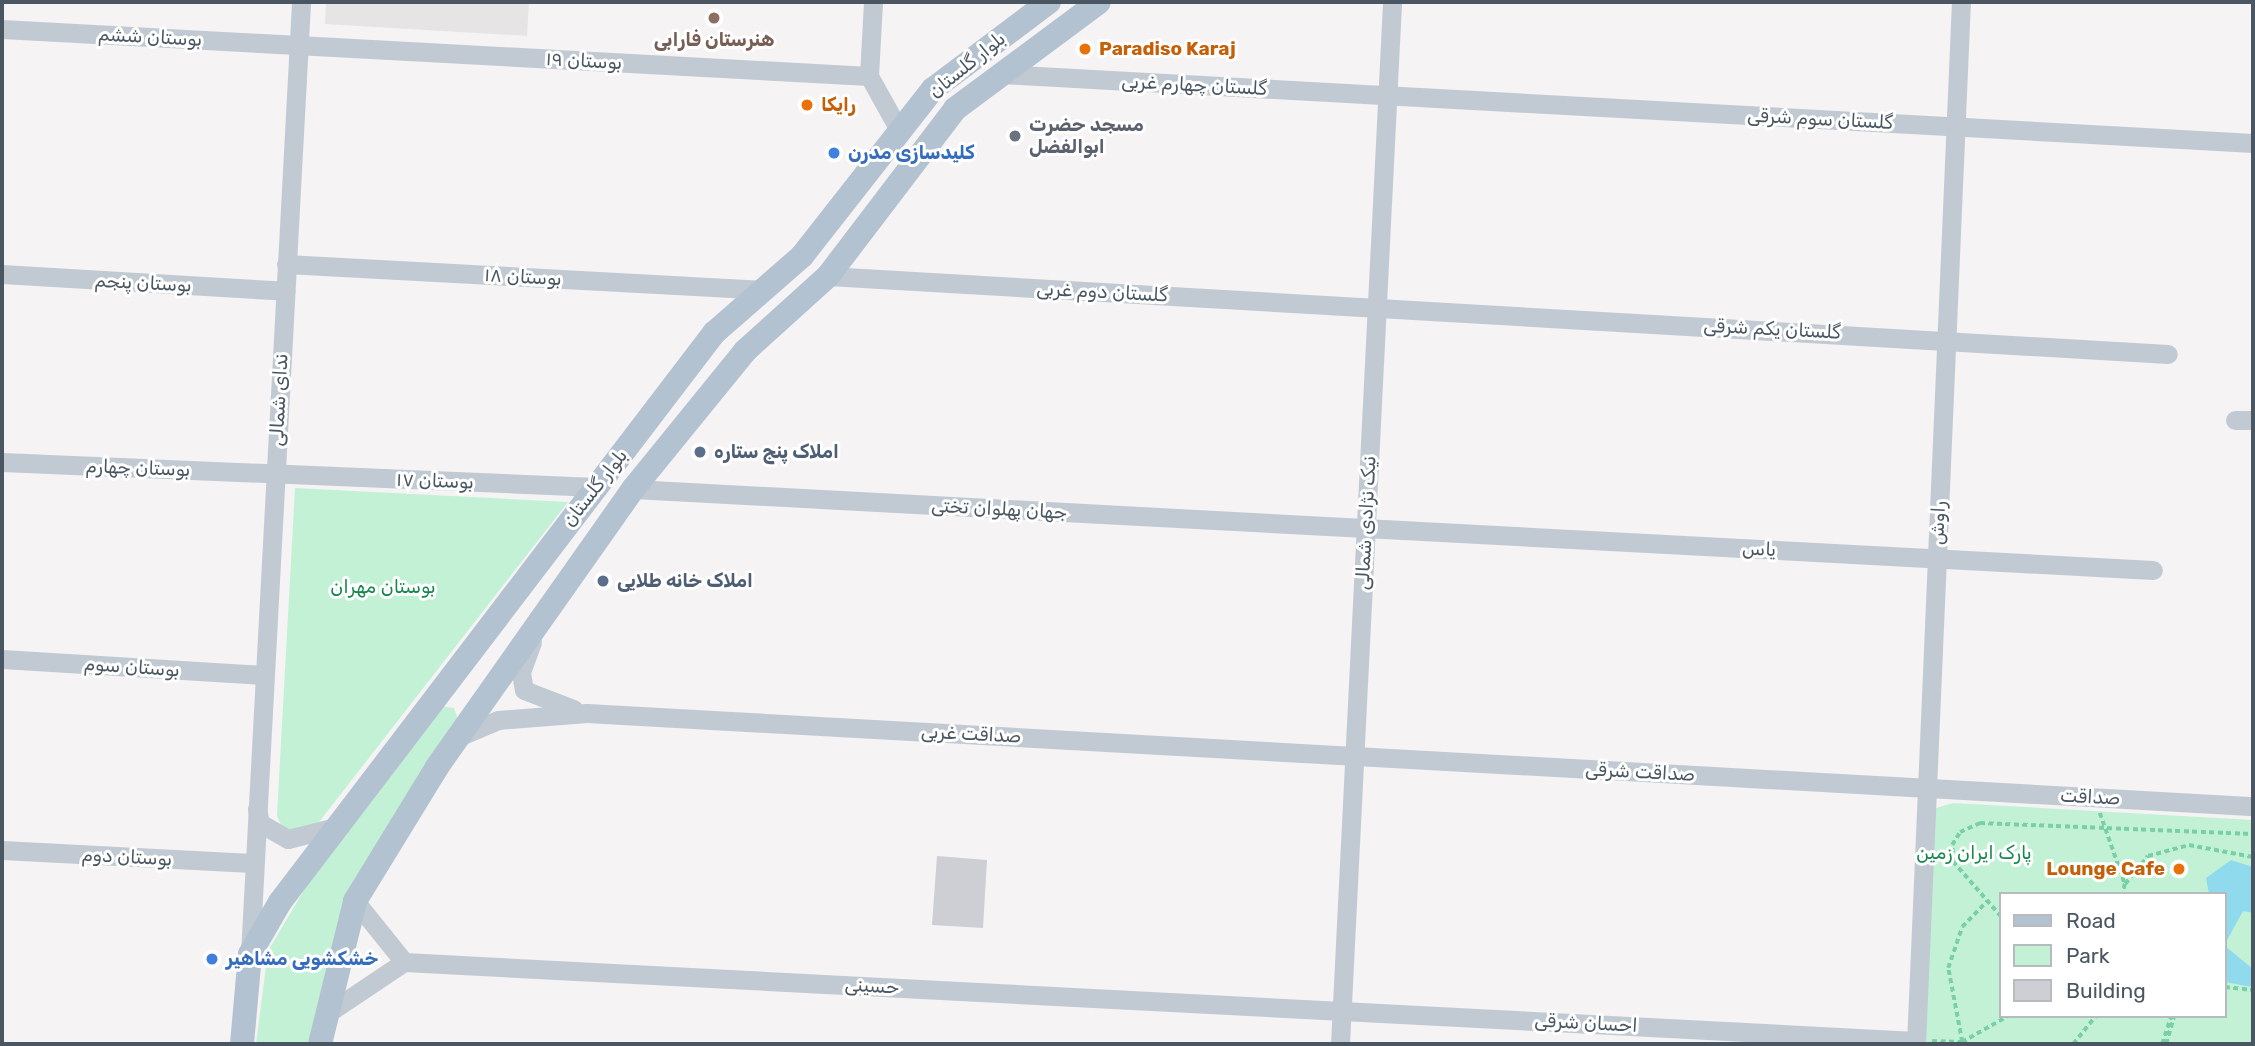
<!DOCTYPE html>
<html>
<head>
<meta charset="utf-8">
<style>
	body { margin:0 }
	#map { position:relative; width:2255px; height:1046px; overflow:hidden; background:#f5f3f3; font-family:Rubik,Cairo,sans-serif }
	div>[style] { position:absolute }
	.education>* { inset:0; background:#e6e4e5 }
	.green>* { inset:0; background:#c3f1d5 }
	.water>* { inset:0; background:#90daee }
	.building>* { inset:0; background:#cdcfd5 }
	.path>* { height:3.5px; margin-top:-1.75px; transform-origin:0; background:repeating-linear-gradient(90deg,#7ad0a6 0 5px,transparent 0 8.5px) }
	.minor>* { height:19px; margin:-9.5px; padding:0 9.5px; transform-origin:9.5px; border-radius:9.5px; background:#c1cad2 }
	.major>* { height:24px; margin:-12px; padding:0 12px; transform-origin:12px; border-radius:12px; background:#b3c2d1 }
	.dots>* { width:19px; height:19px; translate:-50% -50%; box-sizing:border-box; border:4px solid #fff; border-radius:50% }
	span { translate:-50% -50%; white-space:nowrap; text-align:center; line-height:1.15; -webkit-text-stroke:6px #fff; paint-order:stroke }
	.street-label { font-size:19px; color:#4a5661 }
	.education-label { font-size:19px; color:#785e54; font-weight:700 }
	.food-label { font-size:19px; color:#c56008; font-weight:700 }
	.left { translate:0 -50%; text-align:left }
	.right { translate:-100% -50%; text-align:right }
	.worship-label { font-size:19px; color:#5b616d; font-weight:700 }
	.shop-label { font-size:19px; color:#366cbe; font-weight:700 }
	.service-label { font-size:19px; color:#4e5e75; font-weight:700 }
	.park-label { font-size:19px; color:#17864f }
	.frame { position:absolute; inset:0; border:4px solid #4a5661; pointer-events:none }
	.legend { position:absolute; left:1999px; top:892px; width:228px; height:126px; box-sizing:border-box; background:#fff; border:2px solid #b7bbc0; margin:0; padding:9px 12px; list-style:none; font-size:21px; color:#4a5661 }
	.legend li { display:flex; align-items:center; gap:14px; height:35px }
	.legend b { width:35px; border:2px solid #b7bbc0 }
</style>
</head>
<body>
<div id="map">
	<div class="education">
		<i style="clip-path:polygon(326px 2px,529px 2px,527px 36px,325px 24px)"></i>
	</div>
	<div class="green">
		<i style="clip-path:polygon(295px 488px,568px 502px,312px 831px,283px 829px,277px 816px)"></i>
		<i style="clip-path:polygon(442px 706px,454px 708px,459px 722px,349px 897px,312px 1044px,256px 1044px,268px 951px,310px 880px)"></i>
		<i style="clip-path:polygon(evenodd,1953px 803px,2253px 820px,2253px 1044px,1920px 1044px,1933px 809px,1953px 803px,2001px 894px,2225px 894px,2225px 1016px,2001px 1016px,2001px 894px)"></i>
	</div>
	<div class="water">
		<i style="clip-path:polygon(2231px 860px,2253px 867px,2253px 913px,2243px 911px,2225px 944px,2225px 894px,2209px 894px,2206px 878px)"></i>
		<i style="clip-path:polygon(2225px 946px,2253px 969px,2252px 987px,2225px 982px)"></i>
	</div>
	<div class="building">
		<i style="clip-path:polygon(937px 856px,987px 860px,983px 928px,932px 925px)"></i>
	</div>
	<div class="path">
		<i style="left:2100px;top:813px;width:75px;rotate:70.6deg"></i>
		<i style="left:2125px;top:884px;width:10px;rotate:101deg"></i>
		<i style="left:2125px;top:884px;width:36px;rotate:-51deg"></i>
		<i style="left:2148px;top:856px;width:42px;rotate:-15deg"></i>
		<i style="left:2189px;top:845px;width:65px;rotate:10.6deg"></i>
		<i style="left:2001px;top:917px;width:73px;rotate:-131.1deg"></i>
		<i style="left:1953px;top:862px;width:17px;rotate:-93deg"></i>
		<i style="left:1952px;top:845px;width:15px;rotate:-58deg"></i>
		<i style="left:1960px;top:832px;width:22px;rotate:-24deg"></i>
		<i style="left:1980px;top:823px;width:273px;rotate:2.3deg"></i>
		<i style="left:2225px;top:987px;width:28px;rotate:6deg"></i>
		<i style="left:1932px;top:1041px;width:30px;rotate:2deg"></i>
		<i style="left:1962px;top:1042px;width:53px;rotate:-29.5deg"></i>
		<i style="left:1962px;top:1042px;width:75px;rotate:-100.7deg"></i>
		<i style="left:1948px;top:968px;width:43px;rotate:-71.1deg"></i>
		<i style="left:1962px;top:927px;width:36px;rotate:-46deg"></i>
		<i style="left:1960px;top:1044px;width:7px"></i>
		<i style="left:2073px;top:1044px;width:36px;rotate:-51deg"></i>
		<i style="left:2162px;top:1044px;width:29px;rotate:-72deg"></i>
		<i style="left:2166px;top:1044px;width:29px;rotate:-74deg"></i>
	</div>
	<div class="minor">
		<i style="left:873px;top:2px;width:74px;rotate:93.1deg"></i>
		<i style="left:869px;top:76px;width:60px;rotate:60.9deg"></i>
		<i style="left:2px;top:29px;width:868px;rotate:3.1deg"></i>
		<i style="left:1001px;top:74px;width:1254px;rotate:3.15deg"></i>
		<i style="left:286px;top:264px;width:474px;rotate:3.1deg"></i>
		<i style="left:2px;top:274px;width:284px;rotate:3.4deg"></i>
		<i style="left:828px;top:276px;width:1342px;rotate:3.33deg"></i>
		<i style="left:2235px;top:420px;width:18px"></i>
		<i style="left:2px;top:462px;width:594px;rotate:2.41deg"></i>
		<i style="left:633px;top:489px;width:1522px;rotate:3.05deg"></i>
		<i style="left:532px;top:642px;width:33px;rotate:110deg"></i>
		<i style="left:521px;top:673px;width:17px;rotate:80deg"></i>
		<i style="left:524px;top:690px;width:53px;rotate:21.2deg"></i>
		<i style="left:2px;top:659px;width:260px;rotate:3.5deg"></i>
		<i style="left:458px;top:737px;width:43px;rotate:-23deg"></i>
		<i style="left:498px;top:720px;width:89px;rotate:-4.5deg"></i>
		<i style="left:587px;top:713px;width:1669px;rotate:3.2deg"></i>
		<i style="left:257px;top:809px;width:14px;rotate:78deg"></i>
		<i style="left:260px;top:823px;width:32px;rotate:30deg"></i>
		<i style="left:288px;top:839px;width:44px;rotate:-14.3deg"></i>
		<i style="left:2px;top:850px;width:250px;rotate:3deg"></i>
		<i style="left:355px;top:901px;width:78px;rotate:51.2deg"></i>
		<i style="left:250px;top:954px;width:953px;rotate:-86.93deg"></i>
		<i style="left:404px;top:962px;width:1514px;rotate:2.99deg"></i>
		<i style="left:325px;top:1015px;width:95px;rotate:-33.9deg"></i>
		<i style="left:1340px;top:1044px;width:1043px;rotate:-87.14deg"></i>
		<i style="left:1916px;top:1044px;width:1043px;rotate:-87.53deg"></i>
	</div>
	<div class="major">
		<i style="left:242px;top:1044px;width:90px;rotate:-84.9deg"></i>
		<i style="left:250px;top:954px;width:60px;rotate:-60deg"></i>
		<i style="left:280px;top:902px;width:716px;rotate:-52.67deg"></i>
		<i style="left:714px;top:333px;width:117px;rotate:-41.2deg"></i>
		<i style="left:802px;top:256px;width:212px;rotate:-51.9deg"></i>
		<i style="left:933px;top:89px;width:145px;rotate:-36.9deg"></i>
		<i style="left:320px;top:1044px;width:147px;rotate:-76.2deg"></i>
		<i style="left:355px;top:901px;width:157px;rotate:-58.5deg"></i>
		<i style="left:437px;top:767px;width:340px;rotate:-54.8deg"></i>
		<i style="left:633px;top:489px;width:178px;rotate:-50.9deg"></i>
		<i style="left:745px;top:351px;width:112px;rotate:-42.1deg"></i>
		<i style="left:828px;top:276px;width:210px;rotate:-52.7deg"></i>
		<i style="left:955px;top:109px;width:179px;rotate:-36.6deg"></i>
	</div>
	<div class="dots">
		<i style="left:714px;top:18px;background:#8d6e63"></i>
		<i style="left:1085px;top:49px;background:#e8710a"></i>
		<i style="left:807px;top:105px;background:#e8710a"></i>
		<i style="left:1015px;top:136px;background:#6b7280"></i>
		<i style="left:834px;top:153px;background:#3f7fe0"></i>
		<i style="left:700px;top:452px;background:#5c6f8a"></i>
		<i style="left:603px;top:581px;background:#5c6f8a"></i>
		<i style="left:2179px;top:869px;background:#e8710a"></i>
		<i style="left:212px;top:959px;background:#3f7fe0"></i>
	</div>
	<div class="street-label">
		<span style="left:150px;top:37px;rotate:3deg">بوستان ششم</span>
		<span style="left:584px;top:61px;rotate:3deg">بوستان ۱۹</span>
		<span style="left:967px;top:65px;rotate:-39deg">بلوار گلستان</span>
		<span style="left:1194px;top:85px;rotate:3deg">گلستان چهارم غربی</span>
		<span style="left:1820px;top:119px;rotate:3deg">گلستان سوم شرقی</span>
		<span style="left:523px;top:277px;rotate:3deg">بوستان ۱۸</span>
		<span style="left:143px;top:283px;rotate:3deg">بوستان پنجم</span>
		<span style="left:1102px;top:292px;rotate:3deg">گلستان دوم غربی</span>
		<span style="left:1772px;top:329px;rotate:3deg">گلستان یکم شرقی</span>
		<span style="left:279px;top:400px;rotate:-87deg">ندای شمالی</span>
		<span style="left:138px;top:468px;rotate:2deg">بوستان چهارم</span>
		<span style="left:435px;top:481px;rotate:2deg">بوستان ۱۷</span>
		<span style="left:595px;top:488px;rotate:-52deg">بلوار گلستان</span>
		<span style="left:999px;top:509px;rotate:3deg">جهان پهلوان تختی</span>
		<span style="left:1366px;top:523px;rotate:-87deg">نیک نژادی شمالی</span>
		<span style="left:1938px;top:523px;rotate:-87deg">راوش</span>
		<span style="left:1759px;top:549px;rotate:3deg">یاس</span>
		<span style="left:132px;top:667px;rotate:4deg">بوستان سوم</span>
		<span style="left:971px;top:734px;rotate:3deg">صداقت غربی</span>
		<span style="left:1640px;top:772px;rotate:3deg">صداقت شرقی</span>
		<span style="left:2090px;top:797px;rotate:3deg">صداقت</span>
		<span style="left:127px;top:857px;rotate:3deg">بوستان دوم</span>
		<span style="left:872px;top:986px;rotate:3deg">حسینی</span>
		<span style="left:1586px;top:1023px;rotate:3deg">احسان شرقی</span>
	</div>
	<div class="education-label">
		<span style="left:714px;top:40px">هنرستان فارابی</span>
	</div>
	<div class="food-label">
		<span class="left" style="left:1099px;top:49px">Paradiso Karaj</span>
		<span class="left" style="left:821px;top:105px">رایکا</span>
		<span class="right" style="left:2165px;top:869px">Lounge Cafe</span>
	</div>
	<div class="worship-label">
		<span class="left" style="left:1029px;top:136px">مسجد حضرت<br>ابوالفضل</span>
	</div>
	<div class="shop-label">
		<span class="left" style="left:848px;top:153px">کلیدسازی مدرن</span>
		<span class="left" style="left:226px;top:959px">خشکشویی مشاهیر</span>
	</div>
	<div class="service-label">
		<span class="left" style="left:714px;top:452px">املاک پنج ستاره</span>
		<span class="left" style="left:617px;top:581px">املاک خانه طلایی</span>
	</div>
	<div class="park-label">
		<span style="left:383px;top:587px">بوستان مهران</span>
		<span style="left:1974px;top:853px">پارک ایران زمین</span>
	</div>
	<div class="frame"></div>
	<ul class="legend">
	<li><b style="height:9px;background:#b3c2d1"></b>Road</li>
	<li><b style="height:19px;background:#c3f1d5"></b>Park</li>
	<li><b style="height:19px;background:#cdcfd5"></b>Building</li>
	</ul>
</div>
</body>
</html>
